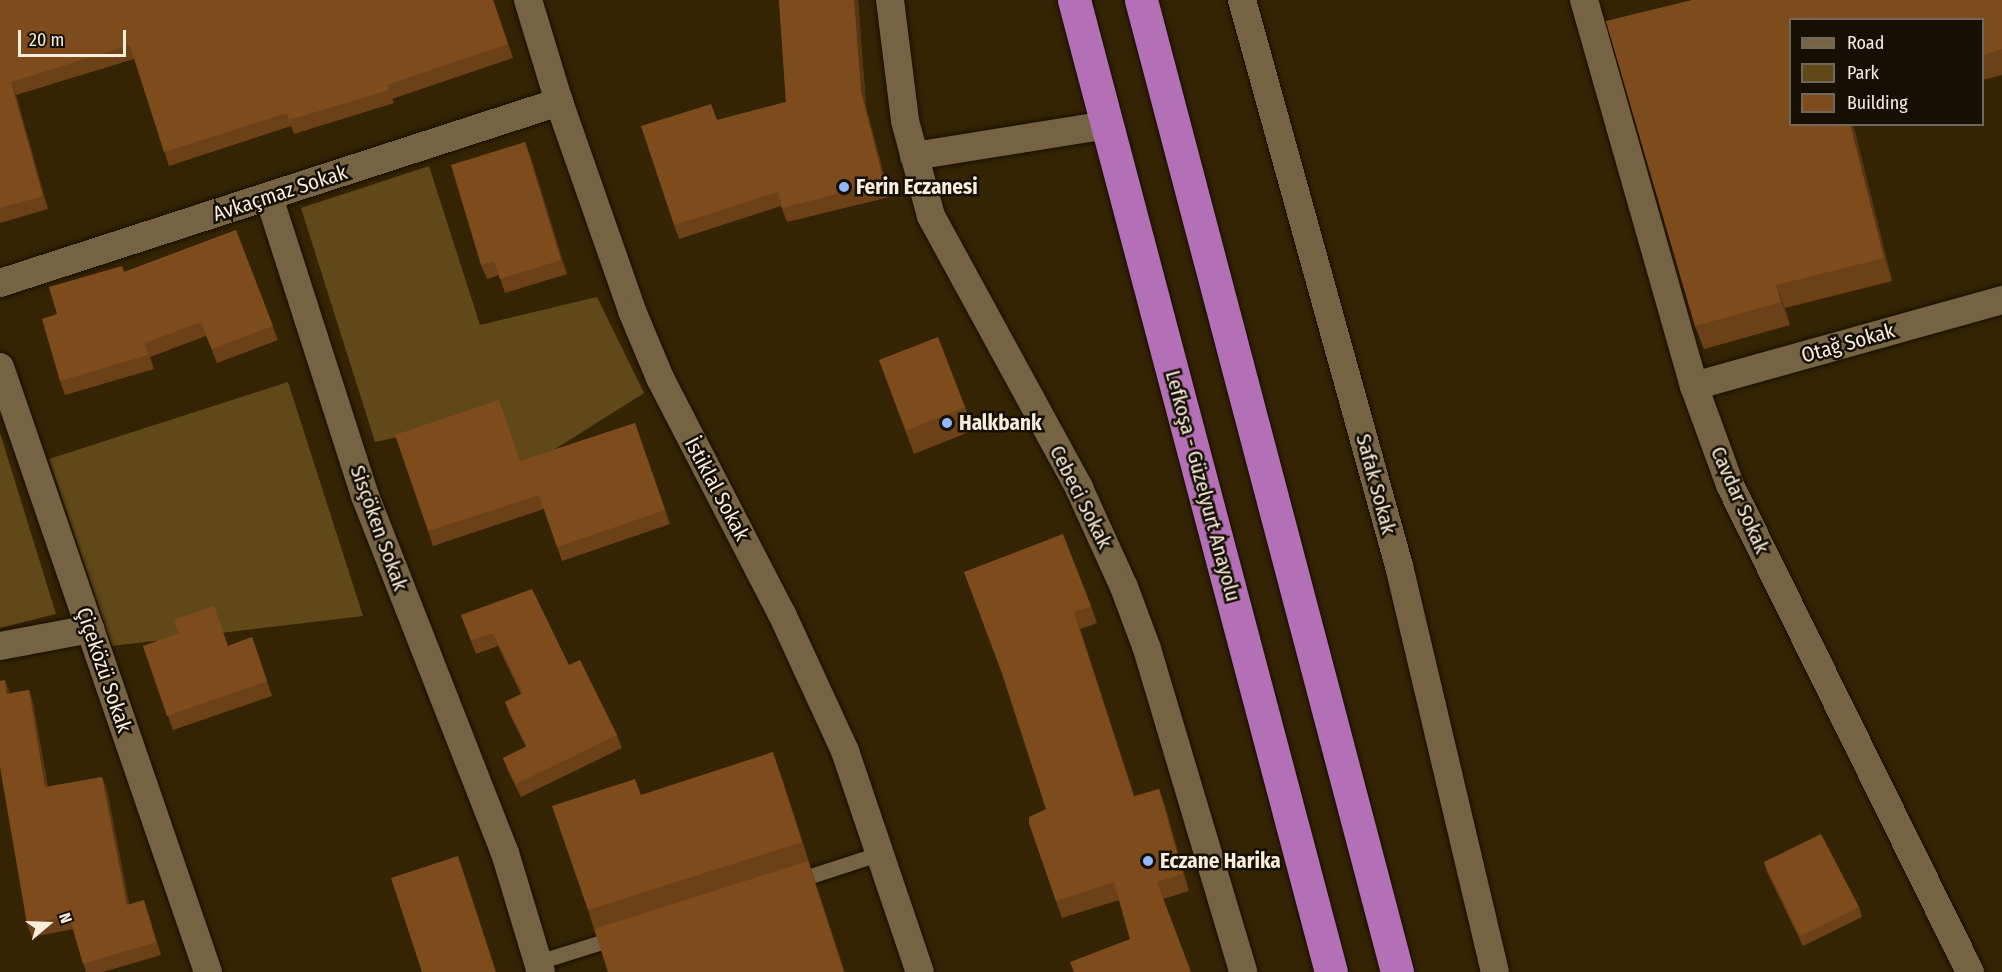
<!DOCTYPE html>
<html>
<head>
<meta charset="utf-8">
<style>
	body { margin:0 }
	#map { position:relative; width:2002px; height:972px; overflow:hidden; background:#342404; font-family:"Fira Sans Condensed",sans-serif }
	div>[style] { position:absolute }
	.green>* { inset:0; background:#614819 }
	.roads { filter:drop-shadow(0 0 2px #190e00) drop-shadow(0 0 2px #190e00) }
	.service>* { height:15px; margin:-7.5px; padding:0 7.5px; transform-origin:7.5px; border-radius:7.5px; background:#766344 }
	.minor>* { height:28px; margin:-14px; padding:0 14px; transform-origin:14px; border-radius:14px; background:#766344 }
	.trunk>* { height:33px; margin:-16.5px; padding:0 16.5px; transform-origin:16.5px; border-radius:16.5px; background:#b470b6 }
	.wall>* { inset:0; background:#6c4118 }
	.shaded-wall>* { inset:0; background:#583514 }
	.building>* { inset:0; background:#7e4c1c }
	.dots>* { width:16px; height:16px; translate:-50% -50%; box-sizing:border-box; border:3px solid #160f04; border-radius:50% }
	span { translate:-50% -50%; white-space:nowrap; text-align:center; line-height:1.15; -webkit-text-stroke:5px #160f04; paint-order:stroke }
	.poi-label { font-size:21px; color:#f9eedd; font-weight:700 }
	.left { translate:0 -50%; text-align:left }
	.street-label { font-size:21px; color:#f9eedd }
	.legend { position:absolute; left:1789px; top:18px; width:195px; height:108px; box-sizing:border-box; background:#160f04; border:2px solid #71685b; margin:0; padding:8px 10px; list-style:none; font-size:18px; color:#f9eedd }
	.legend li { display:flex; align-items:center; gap:12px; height:30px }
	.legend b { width:30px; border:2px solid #71685b }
	.north { position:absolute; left:18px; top:894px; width:60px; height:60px; -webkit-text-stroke:4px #160f04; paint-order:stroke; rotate:71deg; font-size:16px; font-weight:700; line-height:24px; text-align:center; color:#f9eedd }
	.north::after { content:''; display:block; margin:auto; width:21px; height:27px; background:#f9eedd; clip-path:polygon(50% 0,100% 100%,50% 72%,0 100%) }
	.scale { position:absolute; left:18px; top:30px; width:108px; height:27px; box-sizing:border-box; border:3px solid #f9eedd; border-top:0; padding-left:8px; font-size:18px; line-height:21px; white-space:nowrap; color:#f9eedd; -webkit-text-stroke:4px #160f04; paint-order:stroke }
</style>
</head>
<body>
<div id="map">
	<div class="green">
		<i style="clip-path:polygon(429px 166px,480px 325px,597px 297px,644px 393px,522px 470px,501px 415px,375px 442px,301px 208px)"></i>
		<i style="clip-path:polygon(288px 382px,363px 616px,112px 646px,49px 459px)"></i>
		<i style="clip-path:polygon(0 433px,56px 614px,0 628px)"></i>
	</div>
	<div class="roads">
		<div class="service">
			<i style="left:795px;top:881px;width:90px;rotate:-18deg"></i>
			<i style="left:538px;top:962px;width:84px;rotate:-17.4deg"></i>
		</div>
		<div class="minor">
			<i style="left:528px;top:0;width:107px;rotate:73.1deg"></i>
			<i style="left:559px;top:102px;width:221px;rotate:70.7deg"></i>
			<i style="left:632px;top:311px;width:73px;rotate:67.3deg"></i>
			<i style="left:660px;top:378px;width:266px;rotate:62.7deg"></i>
			<i style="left:782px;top:614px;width:151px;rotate:65.3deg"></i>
			<i style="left:845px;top:751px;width:233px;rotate:71.3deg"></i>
			<i style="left:890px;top:0;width:122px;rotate:82.9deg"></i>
			<i style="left:905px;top:121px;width:98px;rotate:74.7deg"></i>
			<i style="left:931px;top:216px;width:310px;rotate:61.4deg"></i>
			<i style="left:1079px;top:488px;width:109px;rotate:65.6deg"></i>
			<i style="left:1124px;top:587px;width:66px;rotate:69.6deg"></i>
			<i style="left:1147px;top:649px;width:337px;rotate:73.4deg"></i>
			<i style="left:1242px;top:0;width:587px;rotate:74.5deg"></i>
			<i style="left:1399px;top:566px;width:417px;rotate:76.7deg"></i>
			<i style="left:1584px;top:0;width:401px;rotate:74.1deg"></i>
			<i style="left:1694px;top:386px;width:105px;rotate:70deg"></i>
			<i style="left:1730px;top:485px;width:543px;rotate:63.77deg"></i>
			<i style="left:914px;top:156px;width:195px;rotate:-9.1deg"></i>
			<i style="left:269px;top:197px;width:314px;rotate:72.2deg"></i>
			<i style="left:365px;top:496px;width:383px;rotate:68.6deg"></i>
			<i style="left:505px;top:853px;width:124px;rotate:73.2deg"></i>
			<i style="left:0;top:283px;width:588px;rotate:-17.94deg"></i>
			<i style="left:0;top:367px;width:640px;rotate:71.03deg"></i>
			<i style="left:1694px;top:386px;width:320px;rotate:-15.6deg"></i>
			<i style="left:0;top:646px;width:92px;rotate:-10.7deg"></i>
		</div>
		<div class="trunk">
			<i style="left:1074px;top:0;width:1005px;rotate:75.19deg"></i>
			<i style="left:1141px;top:0;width:1005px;rotate:75.24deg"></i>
		</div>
	</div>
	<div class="wall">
		<i style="clip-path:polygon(0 0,493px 0,513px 58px,392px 99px,394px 103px,294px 134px,291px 126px,169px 166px,134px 59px,16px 95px,48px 209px,0 223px)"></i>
		<i style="clip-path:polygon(779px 0,858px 0,866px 107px,890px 197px,787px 222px,781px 206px,679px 239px,674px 225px,717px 120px,786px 102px)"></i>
		<i style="clip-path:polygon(2002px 0,2002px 75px,1983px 80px,1983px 20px,1791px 20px,1853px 124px,1892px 281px,1785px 308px,1790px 325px,1704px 349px,1695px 326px,1606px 21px)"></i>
		<i style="clip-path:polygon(525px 142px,567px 274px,505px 293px,499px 275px,487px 279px,481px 265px)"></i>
		<i style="clip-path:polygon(236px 230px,278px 340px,217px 363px,206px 336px,150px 357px,154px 369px,65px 395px,60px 381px,57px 314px,124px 272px)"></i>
		<i style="clip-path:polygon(879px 360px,965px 407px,974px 430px,914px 454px)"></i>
		<i style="clip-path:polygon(499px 400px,520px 461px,635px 423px,670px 524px,562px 561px,544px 509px,433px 546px,428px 531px)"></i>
		<i style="clip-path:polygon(964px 572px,1091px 606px,1097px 623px,1080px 629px,1134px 796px,1159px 789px,1165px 806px,1189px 891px,1163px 899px,1130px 939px,1119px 900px,1062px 918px,1029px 823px,1046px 809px,1002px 674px)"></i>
		<i style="clip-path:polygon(461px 615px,569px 665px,617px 735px,622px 748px,521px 797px,508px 771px,503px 758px,526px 747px,510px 715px,505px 702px,521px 694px,498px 646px,476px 654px)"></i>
		<i style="clip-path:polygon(252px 637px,272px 696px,173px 730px,143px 646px,228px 646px)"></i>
		<i style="clip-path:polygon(29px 690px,33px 703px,48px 787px,102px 777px,107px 790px,129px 905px,148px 913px,161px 955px,103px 972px,86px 972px,73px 929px,32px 937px,27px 924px,10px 693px)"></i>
		<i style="clip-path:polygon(781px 775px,816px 884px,594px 929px,588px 910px,641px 795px)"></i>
		<i style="clip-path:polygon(1764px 862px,1859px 907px,1862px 917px,1803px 946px,1767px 872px)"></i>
	</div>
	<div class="shaded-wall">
		<i style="clip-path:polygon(854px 0,858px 0,866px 107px,890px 197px,884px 182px,861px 92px)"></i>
		<i style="clip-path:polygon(11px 82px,16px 95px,48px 209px,43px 196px)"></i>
		<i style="clip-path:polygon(1850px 124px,1853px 124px,1892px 281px,1884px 258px)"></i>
		<i style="clip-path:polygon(525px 142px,531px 157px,567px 274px,561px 260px)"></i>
		<i style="clip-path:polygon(1776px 285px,1785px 308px,1790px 325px,1781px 302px)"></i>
		<i style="clip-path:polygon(1074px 612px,1080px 629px,1140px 813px,1134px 797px)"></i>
		<i style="clip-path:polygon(5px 680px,10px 693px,7px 694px)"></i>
		<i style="clip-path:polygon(29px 690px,33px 703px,50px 800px,45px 787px)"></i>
		<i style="clip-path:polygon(773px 752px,781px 775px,810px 865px,802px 842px)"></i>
		<i style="clip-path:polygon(102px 777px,107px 790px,132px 918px,127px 905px)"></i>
		<i style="clip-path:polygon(1159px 789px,1165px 806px,1189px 891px,1183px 874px)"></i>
		<i style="clip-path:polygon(808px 861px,816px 884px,845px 972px,844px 972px)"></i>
		<i style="clip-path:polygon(144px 900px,148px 913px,161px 955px,156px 942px)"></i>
	</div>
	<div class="building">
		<i style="clip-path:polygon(0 0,493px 0,508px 44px,387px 85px,389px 90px,289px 120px,287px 113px,164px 152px,130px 45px,11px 82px,43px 196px,0 208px)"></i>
		<i style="clip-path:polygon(779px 0,854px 0,861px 92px,884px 182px,782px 208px,778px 192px,674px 225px,641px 126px,711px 104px,717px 120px,786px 102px)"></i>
		<i style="clip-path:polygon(1692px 0,2002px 0,2002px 49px,1983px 55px,1983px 20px,1791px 20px,1791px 124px,1850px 124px,1884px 258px,1776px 285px,1781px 302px,1695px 326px,1606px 21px)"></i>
		<i style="clip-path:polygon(525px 142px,561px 260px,500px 279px,494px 261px,481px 265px,451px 165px)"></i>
		<i style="clip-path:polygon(236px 230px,273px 326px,212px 349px,201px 322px,145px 343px,148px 355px,60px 381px,42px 319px,57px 314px,49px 287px,122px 266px,124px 272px)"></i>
		<i style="clip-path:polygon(938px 337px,965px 407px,906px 431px,879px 360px)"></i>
		<i style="clip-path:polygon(499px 400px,520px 461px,635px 423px,665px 510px,557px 547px,539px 495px,428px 531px,395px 435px)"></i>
		<i style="clip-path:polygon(1063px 534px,1091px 606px,1074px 612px,1134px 797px,1159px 789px,1183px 874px,1157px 882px,1191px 972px,1074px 972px,1070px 962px,1130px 939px,1114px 882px,1056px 901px,1029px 823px,1029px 817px,1046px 809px,1001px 669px,964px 572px)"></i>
		<i style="clip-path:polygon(532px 589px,569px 665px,580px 660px,617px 735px,516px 784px,503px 758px,527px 746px,505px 702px,523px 693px,493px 633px,471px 640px,461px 615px)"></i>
		<i style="clip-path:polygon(214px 606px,228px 646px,252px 637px,267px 681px,167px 716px,143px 646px,179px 633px,174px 620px)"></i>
		<i style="clip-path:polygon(5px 680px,7px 694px,29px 690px,45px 787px,102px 777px,127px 905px,144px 900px,156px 942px,83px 964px,69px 916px,27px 924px,0 767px,0 681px)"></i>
		<i style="clip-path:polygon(773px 752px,802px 842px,588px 910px,552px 806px,635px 779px,641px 795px)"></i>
		<i style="clip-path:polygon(1821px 834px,1859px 907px,1800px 936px,1764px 862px)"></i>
		<i style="clip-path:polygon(458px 856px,496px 972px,422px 972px,391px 878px)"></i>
		<i style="clip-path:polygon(808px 861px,844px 972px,608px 972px,594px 929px)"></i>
	</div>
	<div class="dots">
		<i style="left:844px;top:187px;background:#90b8fd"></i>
		<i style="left:947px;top:423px;background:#90b8fd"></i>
		<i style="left:1148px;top:861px;background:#90b8fd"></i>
	</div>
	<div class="poi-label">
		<span class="left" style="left:856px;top:187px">Ferin Eczanesi</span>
		<span class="left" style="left:959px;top:423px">Halkbank</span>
		<span class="left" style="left:1160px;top:861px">Eczane Harika</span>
	</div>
	<div class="street-label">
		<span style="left:280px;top:193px;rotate:-18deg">Avkaçmaz Sokak</span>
		<span style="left:1848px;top:343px;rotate:-16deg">Otağ Sokak</span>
		<span style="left:1376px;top:484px;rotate:75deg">Safak Sokak</span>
		<span style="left:1203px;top:486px;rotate:75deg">Lefkoşa - Güzelyurt Anayolu</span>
		<span style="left:717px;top:489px;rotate:62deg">İstiklal Sokak</span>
		<span style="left:1081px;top:497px;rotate:63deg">Cebeci Sokak</span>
		<span style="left:1740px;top:500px;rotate:66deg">Cavdar Sokak</span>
		<span style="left:379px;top:528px;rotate:70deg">Sisçöken Sokak</span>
		<span style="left:104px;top:670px;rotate:71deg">Çiçeközü Sokak</span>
	</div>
	<ul class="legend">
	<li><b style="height:8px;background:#766344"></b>Road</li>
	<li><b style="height:16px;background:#614819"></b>Park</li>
	<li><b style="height:16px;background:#7e4c1c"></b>Building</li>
	</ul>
	<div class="north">N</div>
	<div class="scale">20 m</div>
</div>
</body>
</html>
